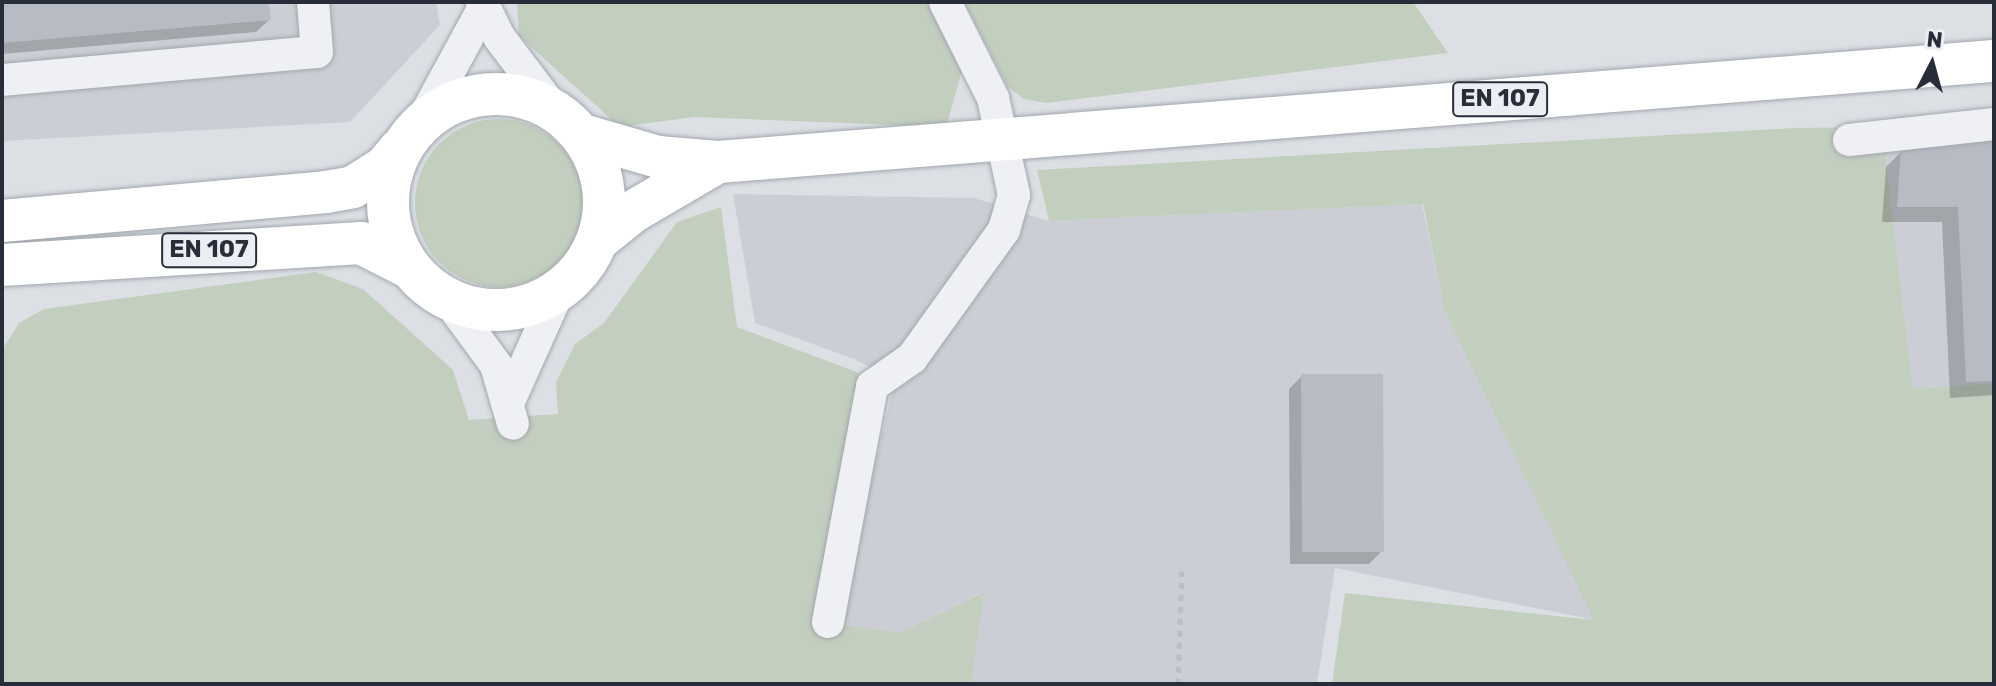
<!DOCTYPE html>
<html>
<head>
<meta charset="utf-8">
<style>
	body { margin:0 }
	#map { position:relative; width:1996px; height:686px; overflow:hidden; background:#dce0e5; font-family:Rubik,sans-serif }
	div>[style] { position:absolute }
	.built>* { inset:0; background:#cbcfd5 }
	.green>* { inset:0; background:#c2cebe }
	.round { border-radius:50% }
	.shadow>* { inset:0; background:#0003 }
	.building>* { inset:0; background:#b7bcc4 }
	.path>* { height:5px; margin-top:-2.5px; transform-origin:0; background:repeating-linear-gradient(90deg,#bbbec3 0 6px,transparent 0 12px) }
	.roads { filter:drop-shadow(0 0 2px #a2a7ae) drop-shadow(0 0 2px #a2a7ae) }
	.minor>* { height:32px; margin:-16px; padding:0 16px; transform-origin:16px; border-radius:16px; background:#eff0f4 }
	.major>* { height:42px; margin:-21px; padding:0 21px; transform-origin:21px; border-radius:21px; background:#fff }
	.major>.ring { margin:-21px; padding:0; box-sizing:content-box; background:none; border:42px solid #fff; border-radius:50% }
	span { translate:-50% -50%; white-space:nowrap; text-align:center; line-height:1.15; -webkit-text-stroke:6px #ebeef3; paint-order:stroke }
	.shield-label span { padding:2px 6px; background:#ebeef3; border:2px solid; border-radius:6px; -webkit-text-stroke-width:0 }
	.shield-label { font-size:24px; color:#282e39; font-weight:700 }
	.frame { position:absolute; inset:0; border:4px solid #282e39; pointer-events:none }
	.north { position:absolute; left:1892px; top:24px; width:80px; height:80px; -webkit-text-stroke:6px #ebeef3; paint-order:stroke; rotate:6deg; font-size:22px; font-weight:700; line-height:32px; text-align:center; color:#282e39 }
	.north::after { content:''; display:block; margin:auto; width:28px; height:36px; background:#282e39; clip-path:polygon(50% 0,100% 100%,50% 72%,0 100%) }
</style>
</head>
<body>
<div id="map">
	<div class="built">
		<i style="clip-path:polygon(2px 2px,436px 2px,440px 25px,350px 122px,2px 141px)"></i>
		<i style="clip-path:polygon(1994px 122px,1994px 383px,1913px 389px,1882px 127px)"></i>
		<i style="clip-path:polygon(733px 194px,974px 198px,1049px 221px,1422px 204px,1444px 310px,1595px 620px,1335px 568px,1317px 684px,971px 684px,983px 592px,882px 642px,836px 624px,895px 380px,854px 359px,755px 323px)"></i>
	</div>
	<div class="green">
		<i style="clip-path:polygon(517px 2px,926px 2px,963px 67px,946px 127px,694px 117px,620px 127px,519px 36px)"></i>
		<i style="clip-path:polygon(964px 2px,1413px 2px,1448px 53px,1047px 103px,1024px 99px,1008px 87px)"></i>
		<i class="round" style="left:415px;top:119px;width:168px;height:168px"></i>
		<i style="clip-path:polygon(1882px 127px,1913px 389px,1994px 383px,1994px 684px,1332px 684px,1345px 593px,1594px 620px,1444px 310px,1423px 204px,1049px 221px,1037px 170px,1794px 128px)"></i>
		<i style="clip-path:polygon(721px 207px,737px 327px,859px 373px,836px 624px,900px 633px,984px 592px,971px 684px,2px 684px,2px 350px,19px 323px,44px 309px,316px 272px,363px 289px,453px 370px,469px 420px,558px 414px,556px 382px,575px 344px,604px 323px,677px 222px)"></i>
	</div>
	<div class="shadow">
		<i style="clip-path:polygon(2px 2px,267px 2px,269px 20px,256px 32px,2px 54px)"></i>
		<i style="clip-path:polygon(1994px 141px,1994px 395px,1950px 398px,1942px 222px,1882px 222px,1886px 167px,1902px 151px)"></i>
		<i style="clip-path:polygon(1302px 376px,1382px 551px,1369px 564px,1290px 564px,1289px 389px)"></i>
	</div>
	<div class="building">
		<i style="clip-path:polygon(2px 2px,269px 2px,271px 20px,2px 43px)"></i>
		<i style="clip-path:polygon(1994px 139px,1994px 381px,1966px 382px,1958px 207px,1897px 207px,1901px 149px)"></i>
		<i style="clip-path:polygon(1301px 374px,1383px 374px,1384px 552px,1302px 552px)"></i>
	</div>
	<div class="path">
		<i style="left:1178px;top:684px;width:113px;rotate:-88deg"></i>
	</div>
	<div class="roads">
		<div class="minor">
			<i style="left:482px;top:2px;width:39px;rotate:64deg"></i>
			<i style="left:499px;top:37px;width:93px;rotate:52.9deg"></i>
			<i style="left:2px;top:80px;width:316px;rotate:-5.1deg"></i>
			<i style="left:317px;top:52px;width:50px;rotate:-94.6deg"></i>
			<i style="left:422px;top:121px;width:128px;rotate:-61.4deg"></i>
			<i style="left:1849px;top:140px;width:146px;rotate:-6.3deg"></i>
			<i style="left:449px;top:301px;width:79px;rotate:53.7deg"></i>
			<i style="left:496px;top:365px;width:61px;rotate:73.9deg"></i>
			<i style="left:510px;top:399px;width:117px;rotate:-65.8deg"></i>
			<i style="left:828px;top:622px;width:240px;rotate:-79.4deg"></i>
			<i style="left:872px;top:386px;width:49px;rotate:-35deg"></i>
			<i style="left:912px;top:358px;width:158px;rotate:-54.3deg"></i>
			<i style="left:1004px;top:230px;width:36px;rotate:-74deg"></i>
			<i style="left:1014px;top:195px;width:99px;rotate:-102.2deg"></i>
			<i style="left:993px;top:98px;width:107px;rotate:-116.6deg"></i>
		</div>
		<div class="major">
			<i class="ring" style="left:388px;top:94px;width:174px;height:174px"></i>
			<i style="left:582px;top:135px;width:79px;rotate:16.1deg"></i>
			<i style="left:658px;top:157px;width:60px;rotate:4.8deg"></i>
			<i style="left:718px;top:162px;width:1280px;rotate:-4.53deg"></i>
			<i style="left:2px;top:221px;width:325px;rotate:-5.1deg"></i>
			<i style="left:326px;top:192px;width:27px;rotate:-10deg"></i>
			<i style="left:353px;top:187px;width:36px;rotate:-32deg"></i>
			<i style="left:384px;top:168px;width:25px;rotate:-50deg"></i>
			<i style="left:599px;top:239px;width:45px;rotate:-38.7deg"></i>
			<i style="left:634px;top:211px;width:97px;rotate:-30.3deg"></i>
			<i style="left:2px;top:265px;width:360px;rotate:-3.5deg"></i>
			<i style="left:361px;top:243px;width:55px;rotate:27deg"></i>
		</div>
	</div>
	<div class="shield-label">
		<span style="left:1500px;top:99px">EN 107</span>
		<span style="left:209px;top:250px">EN 107</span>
	</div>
	<div class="frame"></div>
	<div class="north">N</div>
</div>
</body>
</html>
